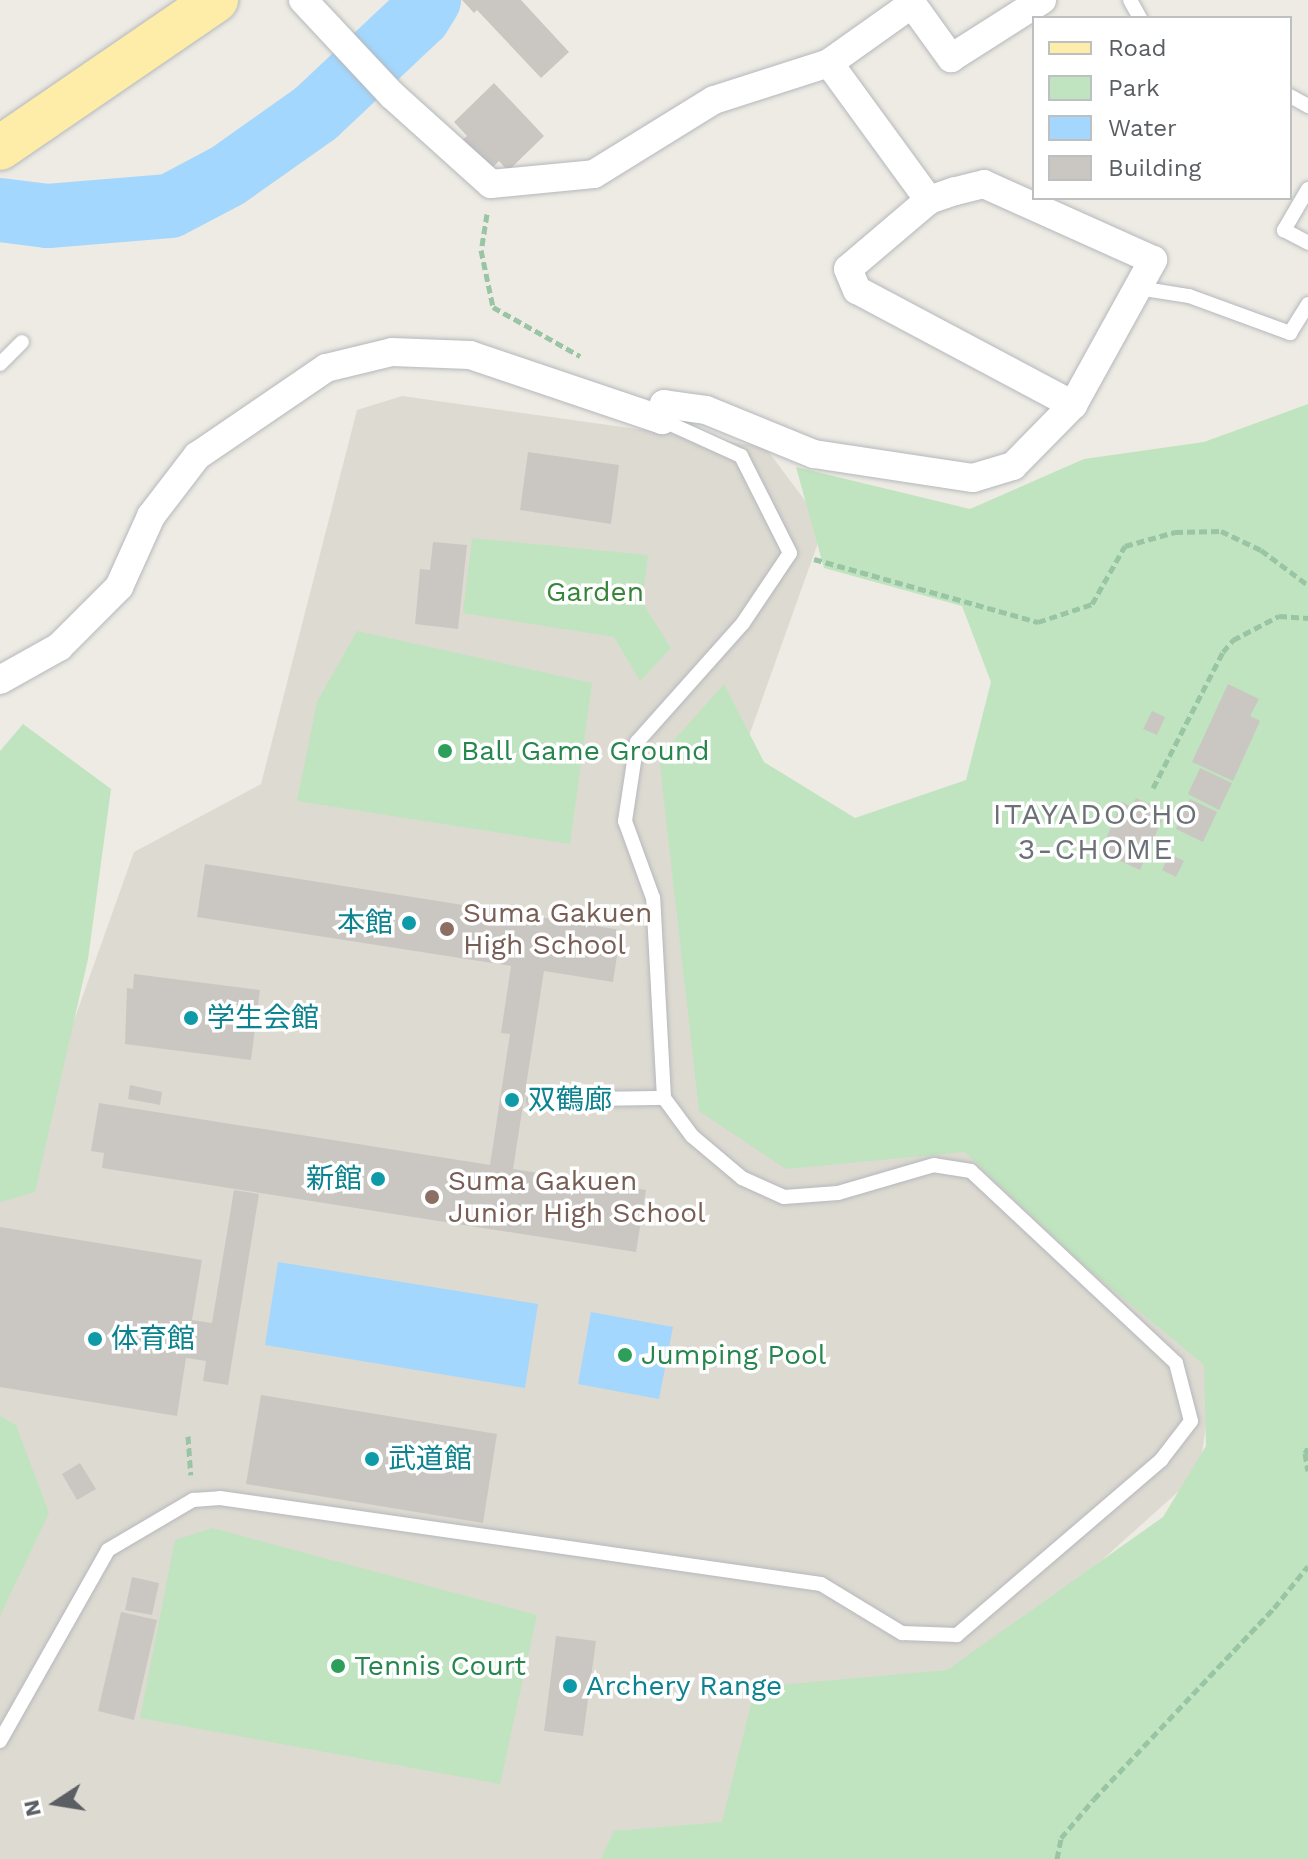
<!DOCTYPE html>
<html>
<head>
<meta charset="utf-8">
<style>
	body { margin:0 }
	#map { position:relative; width:1308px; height:1859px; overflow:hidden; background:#edebe3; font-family:"Work Sans","Noto Sans JP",sans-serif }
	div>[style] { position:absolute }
	.education>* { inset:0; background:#dddad1 }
	.green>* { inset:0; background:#c0e4bf }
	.water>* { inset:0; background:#a3d7fd }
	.river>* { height:64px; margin:-32px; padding:0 32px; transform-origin:32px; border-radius:32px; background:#a3d7fd }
	.building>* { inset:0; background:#cac7c2 }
	.path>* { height:5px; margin-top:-2.5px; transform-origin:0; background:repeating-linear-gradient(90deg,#99c5a4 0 8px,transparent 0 12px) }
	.roads { filter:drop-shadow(0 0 2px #b5b8bd) drop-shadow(0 0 2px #b5b8bd) }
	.lane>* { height:14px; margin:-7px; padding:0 7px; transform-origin:7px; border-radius:7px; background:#fff }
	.street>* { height:28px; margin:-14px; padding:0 14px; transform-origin:14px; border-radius:14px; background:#fff }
	.primary>* { height:44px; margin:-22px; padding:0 22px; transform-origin:22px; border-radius:22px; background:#fdeda8 }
	.dots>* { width:22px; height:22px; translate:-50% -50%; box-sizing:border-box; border:4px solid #fff; border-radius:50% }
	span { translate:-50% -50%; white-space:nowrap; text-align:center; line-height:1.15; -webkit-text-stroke:7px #fff; paint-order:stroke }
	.park-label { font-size:28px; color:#38853a }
	.leisure-label { font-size:28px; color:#27864d }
	.left { translate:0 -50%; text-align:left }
	.education-label { font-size:28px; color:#785e54 }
	.culture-label { font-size:28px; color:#0d838f }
	.right { translate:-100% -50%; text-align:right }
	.neighbourhood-label { font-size:30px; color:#6c7175; letter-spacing:2px }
	.legend { position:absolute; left:1032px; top:16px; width:260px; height:184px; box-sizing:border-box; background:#fff; border:2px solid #bdbfc1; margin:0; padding:10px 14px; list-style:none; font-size:24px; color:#5b5f63 }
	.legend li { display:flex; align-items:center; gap:16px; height:40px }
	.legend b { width:40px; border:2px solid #bdbfc1 }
	.north { position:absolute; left:16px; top:1763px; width:80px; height:80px; -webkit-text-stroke:6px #fff; paint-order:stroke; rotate:258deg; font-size:22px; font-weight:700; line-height:32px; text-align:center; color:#5b5f63 }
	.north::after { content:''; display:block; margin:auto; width:28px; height:36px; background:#5b5f63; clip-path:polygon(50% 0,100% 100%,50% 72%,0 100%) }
</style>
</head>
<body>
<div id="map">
	<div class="education">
		<i style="clip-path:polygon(402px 396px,765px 447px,824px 526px,690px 901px,974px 1123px,1214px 1372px,1199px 1473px,898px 1743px,873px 1859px,0 1859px,0 1177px,20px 1172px,134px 852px,261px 784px,357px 410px)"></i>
	</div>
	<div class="green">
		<i style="clip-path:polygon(1308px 404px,1308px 1859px,601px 1859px,614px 1831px,722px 1822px,755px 1687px,947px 1670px,1163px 1517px,1206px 1446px,1204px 1365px,1087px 1268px,965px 1152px,786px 1169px,699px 1111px,659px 757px,724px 684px,764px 762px,855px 818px,966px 780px,991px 682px,962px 606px,824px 568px,796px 467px,970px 509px,1084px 459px,1204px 442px)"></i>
		<i style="clip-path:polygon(472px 538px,648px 555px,642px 602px,671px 648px,640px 681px,614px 637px,463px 613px)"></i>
		<i style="clip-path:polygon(357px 631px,592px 683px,570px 844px,297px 801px,317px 702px)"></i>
		<i style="clip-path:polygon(23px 724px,111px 789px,88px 959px,35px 1192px,0 1202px,0 751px)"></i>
		<i style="clip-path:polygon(0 1416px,16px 1425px,49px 1513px,0 1616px)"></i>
		<i style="clip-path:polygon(212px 1528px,537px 1615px,500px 1784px,140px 1718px,175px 1540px)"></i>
	</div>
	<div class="water">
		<i style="clip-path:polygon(278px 1262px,538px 1304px,525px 1388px,265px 1345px)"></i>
		<i style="clip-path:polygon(591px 1312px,673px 1327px,659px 1399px,578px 1384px)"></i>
	</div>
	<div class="river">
		<i style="left:0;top:210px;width:48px;rotate:7.1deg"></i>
		<i style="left:48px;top:216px;width:122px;rotate:-4.7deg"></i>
		<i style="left:170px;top:206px;width:64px;rotate:-27.8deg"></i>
		<i style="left:227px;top:176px;width:109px;rotate:-35.3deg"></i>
		<i style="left:316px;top:113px;width:141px;rotate:-43.3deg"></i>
		<i style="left:419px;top:16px;width:19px;rotate:-58deg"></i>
	</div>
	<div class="building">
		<i style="clip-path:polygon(462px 0,521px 0,569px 52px,541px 78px,477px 10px,474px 13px)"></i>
		<i style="clip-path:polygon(494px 83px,544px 136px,508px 171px,499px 161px,490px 170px,462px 140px,467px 136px,454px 122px)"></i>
		<i style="clip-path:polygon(528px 452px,619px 465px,611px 524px,520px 510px)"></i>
		<i style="clip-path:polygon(433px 542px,467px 545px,458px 629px,415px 624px,420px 569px,430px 570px)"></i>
		<i style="clip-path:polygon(1228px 684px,1259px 699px,1250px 716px,1260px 721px,1233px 781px,1192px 762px)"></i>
		<i style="clip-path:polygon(1152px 711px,1165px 717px,1157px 735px,1143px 729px)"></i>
		<i style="clip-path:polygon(1200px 768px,1232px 783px,1219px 810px,1188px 794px)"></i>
		<i style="clip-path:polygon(1136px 798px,1157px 808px,1153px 816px,1162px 820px,1140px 870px,1100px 852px,1122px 802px,1132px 807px)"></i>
		<i style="clip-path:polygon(1190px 799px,1217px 812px,1203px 842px,1176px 829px)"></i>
		<i style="clip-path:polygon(1170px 854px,1184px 861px,1176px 877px,1162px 870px)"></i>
		<i style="clip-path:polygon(205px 864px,621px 930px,613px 982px,544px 971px,513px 1169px,646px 1190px,636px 1252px,102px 1168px,104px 1153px,91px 1151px,99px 1103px,490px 1165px,510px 1034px,501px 1033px,511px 966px,197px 917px)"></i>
		<i style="clip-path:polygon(134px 974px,260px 990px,251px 1060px,125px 1044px,127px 988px,133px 989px)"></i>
		<i style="clip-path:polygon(130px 1085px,162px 1092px,160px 1105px,128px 1099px)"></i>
		<i style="clip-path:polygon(234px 1190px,259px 1194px,228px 1385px,203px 1381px,206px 1361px,186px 1358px,177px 1416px,0 1387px,0 1227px,202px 1260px,192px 1320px,212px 1323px)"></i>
		<i style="clip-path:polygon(261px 1395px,497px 1434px,483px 1523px,246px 1484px)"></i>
		<i style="clip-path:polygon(80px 1463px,96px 1489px,77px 1500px,62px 1474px)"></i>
		<i style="clip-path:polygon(132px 1577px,159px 1583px,152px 1615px,125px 1610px)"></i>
		<i style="clip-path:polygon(121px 1612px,157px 1620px,134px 1720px,98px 1711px)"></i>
		<i style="clip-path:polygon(556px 1636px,596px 1641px,583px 1736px,544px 1731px)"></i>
	</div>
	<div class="path">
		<i style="left:487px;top:214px;width:36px;rotate:99deg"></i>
		<i style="left:481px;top:250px;width:58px;rotate:78.1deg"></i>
		<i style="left:493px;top:307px;width:100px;rotate:29.4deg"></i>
		<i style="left:814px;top:559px;width:233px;rotate:15.7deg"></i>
		<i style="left:1038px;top:622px;width:57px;rotate:-18.4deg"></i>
		<i style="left:1092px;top:604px;width:67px;rotate:-60.4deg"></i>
		<i style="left:1125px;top:546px;width:52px;rotate:-15.6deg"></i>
		<i style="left:1175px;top:532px;width:46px;rotate:-1.2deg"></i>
		<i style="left:1221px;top:531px;width:44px;rotate:25.4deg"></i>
		<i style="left:1261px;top:550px;width:59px;rotate:36.7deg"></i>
		<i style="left:1153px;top:788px;width:153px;rotate:-62.8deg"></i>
		<i style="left:1223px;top:652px;width:16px;rotate:-50deg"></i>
		<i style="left:1233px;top:640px;width:52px;rotate:-27.6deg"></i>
		<i style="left:1279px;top:616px;width:29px;rotate:4deg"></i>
		<i style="left:188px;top:1436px;width:39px;rotate:86deg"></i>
		<i style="left:1308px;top:1448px;width:6px;rotate:121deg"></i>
		<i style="left:1305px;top:1453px;width:18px;rotate:81deg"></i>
		<i style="left:1057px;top:1859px;width:21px;rotate:-79deg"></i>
		<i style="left:1061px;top:1838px;width:51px;rotate:-49.8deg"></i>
		<i style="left:1094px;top:1799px;width:262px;rotate:-46.7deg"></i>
		<i style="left:1274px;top:1608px;width:54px;rotate:-51deg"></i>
	</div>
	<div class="roads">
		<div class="lane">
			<i style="left:1130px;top:0;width:21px;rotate:61deg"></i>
			<i style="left:1290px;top:96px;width:21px;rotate:29deg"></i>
			<i style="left:1308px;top:189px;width:48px;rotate:120.3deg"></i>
			<i style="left:1284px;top:230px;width:27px;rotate:28deg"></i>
			<i style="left:1138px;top:288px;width:52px;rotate:8.9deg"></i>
			<i style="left:1189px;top:296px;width:108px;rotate:20.1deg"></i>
			<i style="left:1290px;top:333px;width:34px;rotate:-58deg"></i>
			<i style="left:0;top:364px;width:31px;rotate:-45deg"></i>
			<i style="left:535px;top:1100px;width:129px;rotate:-0.9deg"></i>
			<i style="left:0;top:1741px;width:219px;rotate:-60.5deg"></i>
			<i style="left:108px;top:1550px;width:99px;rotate:-30.5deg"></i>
			<i style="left:193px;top:1500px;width:27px;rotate:-4deg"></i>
			<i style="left:220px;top:1498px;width:607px;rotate:8.14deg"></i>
			<i style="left:821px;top:1584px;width:95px;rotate:31.2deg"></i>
			<i style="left:902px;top:1633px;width:55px;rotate:2.1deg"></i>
			<i style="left:957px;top:1635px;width:269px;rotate:-40.6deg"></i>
			<i style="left:1161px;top:1460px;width:49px;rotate:-52.4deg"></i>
			<i style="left:1191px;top:1421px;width:60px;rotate:-104.5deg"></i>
			<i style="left:1176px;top:1363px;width:281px;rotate:-136.9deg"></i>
			<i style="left:971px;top:1171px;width:37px;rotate:-171deg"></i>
			<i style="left:934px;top:1165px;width:100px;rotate:163.7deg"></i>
			<i style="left:838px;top:1193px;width:54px;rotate:175.8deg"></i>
			<i style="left:784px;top:1197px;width:46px;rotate:-155.7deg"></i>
			<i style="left:742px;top:1178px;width:65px;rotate:-140deg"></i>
			<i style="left:692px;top:1136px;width:47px;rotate:-126.4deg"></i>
			<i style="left:664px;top:1098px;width:200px;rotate:-93.1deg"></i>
			<i style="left:653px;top:898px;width:82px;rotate:-110deg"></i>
			<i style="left:625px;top:821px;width:80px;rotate:-81.4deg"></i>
			<i style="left:637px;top:742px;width:159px;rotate:-48.3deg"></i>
			<i style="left:743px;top:623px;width:84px;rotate:-56.1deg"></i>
			<i style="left:790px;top:553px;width:109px;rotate:-116.8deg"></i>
			<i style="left:741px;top:456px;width:87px;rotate:-155.5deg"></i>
		</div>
		<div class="street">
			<i style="left:303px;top:0;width:130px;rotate:46.9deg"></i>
			<i style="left:392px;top:95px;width:133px;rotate:42deg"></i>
			<i style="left:491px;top:184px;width:103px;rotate:-5.5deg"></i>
			<i style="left:594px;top:174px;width:141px;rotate:-31.7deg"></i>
			<i style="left:714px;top:100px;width:121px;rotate:-17.8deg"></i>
			<i style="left:829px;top:63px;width:102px;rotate:-35.4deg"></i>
			<i style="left:912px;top:4px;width:67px;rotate:54.2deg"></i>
			<i style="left:951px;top:58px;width:108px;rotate:-32.5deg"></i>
			<i style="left:829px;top:63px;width:170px;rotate:53.9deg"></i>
			<i style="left:0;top:680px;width:68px;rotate:-29.2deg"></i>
			<i style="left:59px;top:647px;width:85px;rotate:-45deg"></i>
			<i style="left:119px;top:587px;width:78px;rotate:-65.7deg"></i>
			<i style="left:151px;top:516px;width:76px;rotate:-52.5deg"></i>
			<i style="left:197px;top:456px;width:156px;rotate:-34.3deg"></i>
			<i style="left:326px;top:368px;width:68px;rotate:-13.6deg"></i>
			<i style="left:392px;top:352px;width:78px;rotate:2.2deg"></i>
			<i style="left:470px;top:355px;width:203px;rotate:18.7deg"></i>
			<i style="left:662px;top:420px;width:16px;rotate:-83deg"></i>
			<i style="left:664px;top:404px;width:42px;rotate:8.1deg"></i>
			<i style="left:706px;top:410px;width:117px;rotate:22.2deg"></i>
			<i style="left:814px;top:454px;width:161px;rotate:8.6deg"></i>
			<i style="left:973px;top:478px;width:42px;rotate:-16.7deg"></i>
			<i style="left:1013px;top:466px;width:86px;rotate:-45.5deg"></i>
			<i style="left:1073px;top:405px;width:166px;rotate:-61.1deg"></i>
			<i style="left:1153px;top:260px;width:185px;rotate:-155.8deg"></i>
			<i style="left:984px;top:184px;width:30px;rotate:166deg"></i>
			<i style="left:955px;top:191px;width:28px;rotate:161deg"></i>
			<i style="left:929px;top:200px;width:106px;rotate:139.6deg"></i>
			<i style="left:848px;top:269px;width:23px;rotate:67deg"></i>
			<i style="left:857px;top:290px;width:245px;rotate:28deg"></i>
		</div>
		<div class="primary">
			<i style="left:0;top:148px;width:262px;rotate:-34.4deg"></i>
		</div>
	</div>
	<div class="dots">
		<i style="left:445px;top:751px;background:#2e9e5b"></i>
		<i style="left:409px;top:923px;background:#0f9aa8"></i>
		<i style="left:447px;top:929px;background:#8d6e63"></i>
		<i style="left:191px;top:1018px;background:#0f9aa8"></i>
		<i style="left:512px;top:1100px;background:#0f9aa8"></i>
		<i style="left:378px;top:1179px;background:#0f9aa8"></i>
		<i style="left:432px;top:1197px;background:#8d6e63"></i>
		<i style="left:95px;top:1339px;background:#0f9aa8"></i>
		<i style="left:625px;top:1355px;background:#2e9e5b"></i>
		<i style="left:372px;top:1459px;background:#0f9aa8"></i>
		<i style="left:338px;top:1666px;background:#2e9e5b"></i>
		<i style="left:570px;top:1686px;background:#0f9aa8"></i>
	</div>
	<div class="park-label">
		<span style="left:595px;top:592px">Garden</span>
	</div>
	<div class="leisure-label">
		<span class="left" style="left:461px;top:751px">Ball Game Ground</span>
		<span class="left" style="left:641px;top:1355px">Jumping Pool</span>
		<span class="left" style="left:354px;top:1666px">Tennis Court</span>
	</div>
	<div class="education-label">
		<span class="left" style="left:463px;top:929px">Suma Gakuen<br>High School</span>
		<span class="left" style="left:448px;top:1197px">Suma Gakuen<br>Junior High School</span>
	</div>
	<div class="culture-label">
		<span class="right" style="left:393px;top:923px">本館</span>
		<span class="left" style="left:207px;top:1018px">学生会館</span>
		<span class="left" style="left:528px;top:1100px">双鶴廊</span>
		<span class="right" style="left:362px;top:1179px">新館</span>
		<span class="left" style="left:111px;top:1339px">体育館</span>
		<span class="left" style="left:388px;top:1459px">武道館</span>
		<span class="left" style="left:586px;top:1686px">Archery Range</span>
	</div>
	<div class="neighbourhood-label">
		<span style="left:1096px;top:831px">ITAYADOCHO<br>3-CHOME</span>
	</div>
	<ul class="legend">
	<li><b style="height:10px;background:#fdeda8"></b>Road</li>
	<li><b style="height:22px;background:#c0e4bf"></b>Park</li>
	<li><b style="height:22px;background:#a3d7fd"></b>Water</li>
	<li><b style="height:22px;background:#cac7c2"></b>Building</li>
	</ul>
	<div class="north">N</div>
</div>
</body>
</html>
